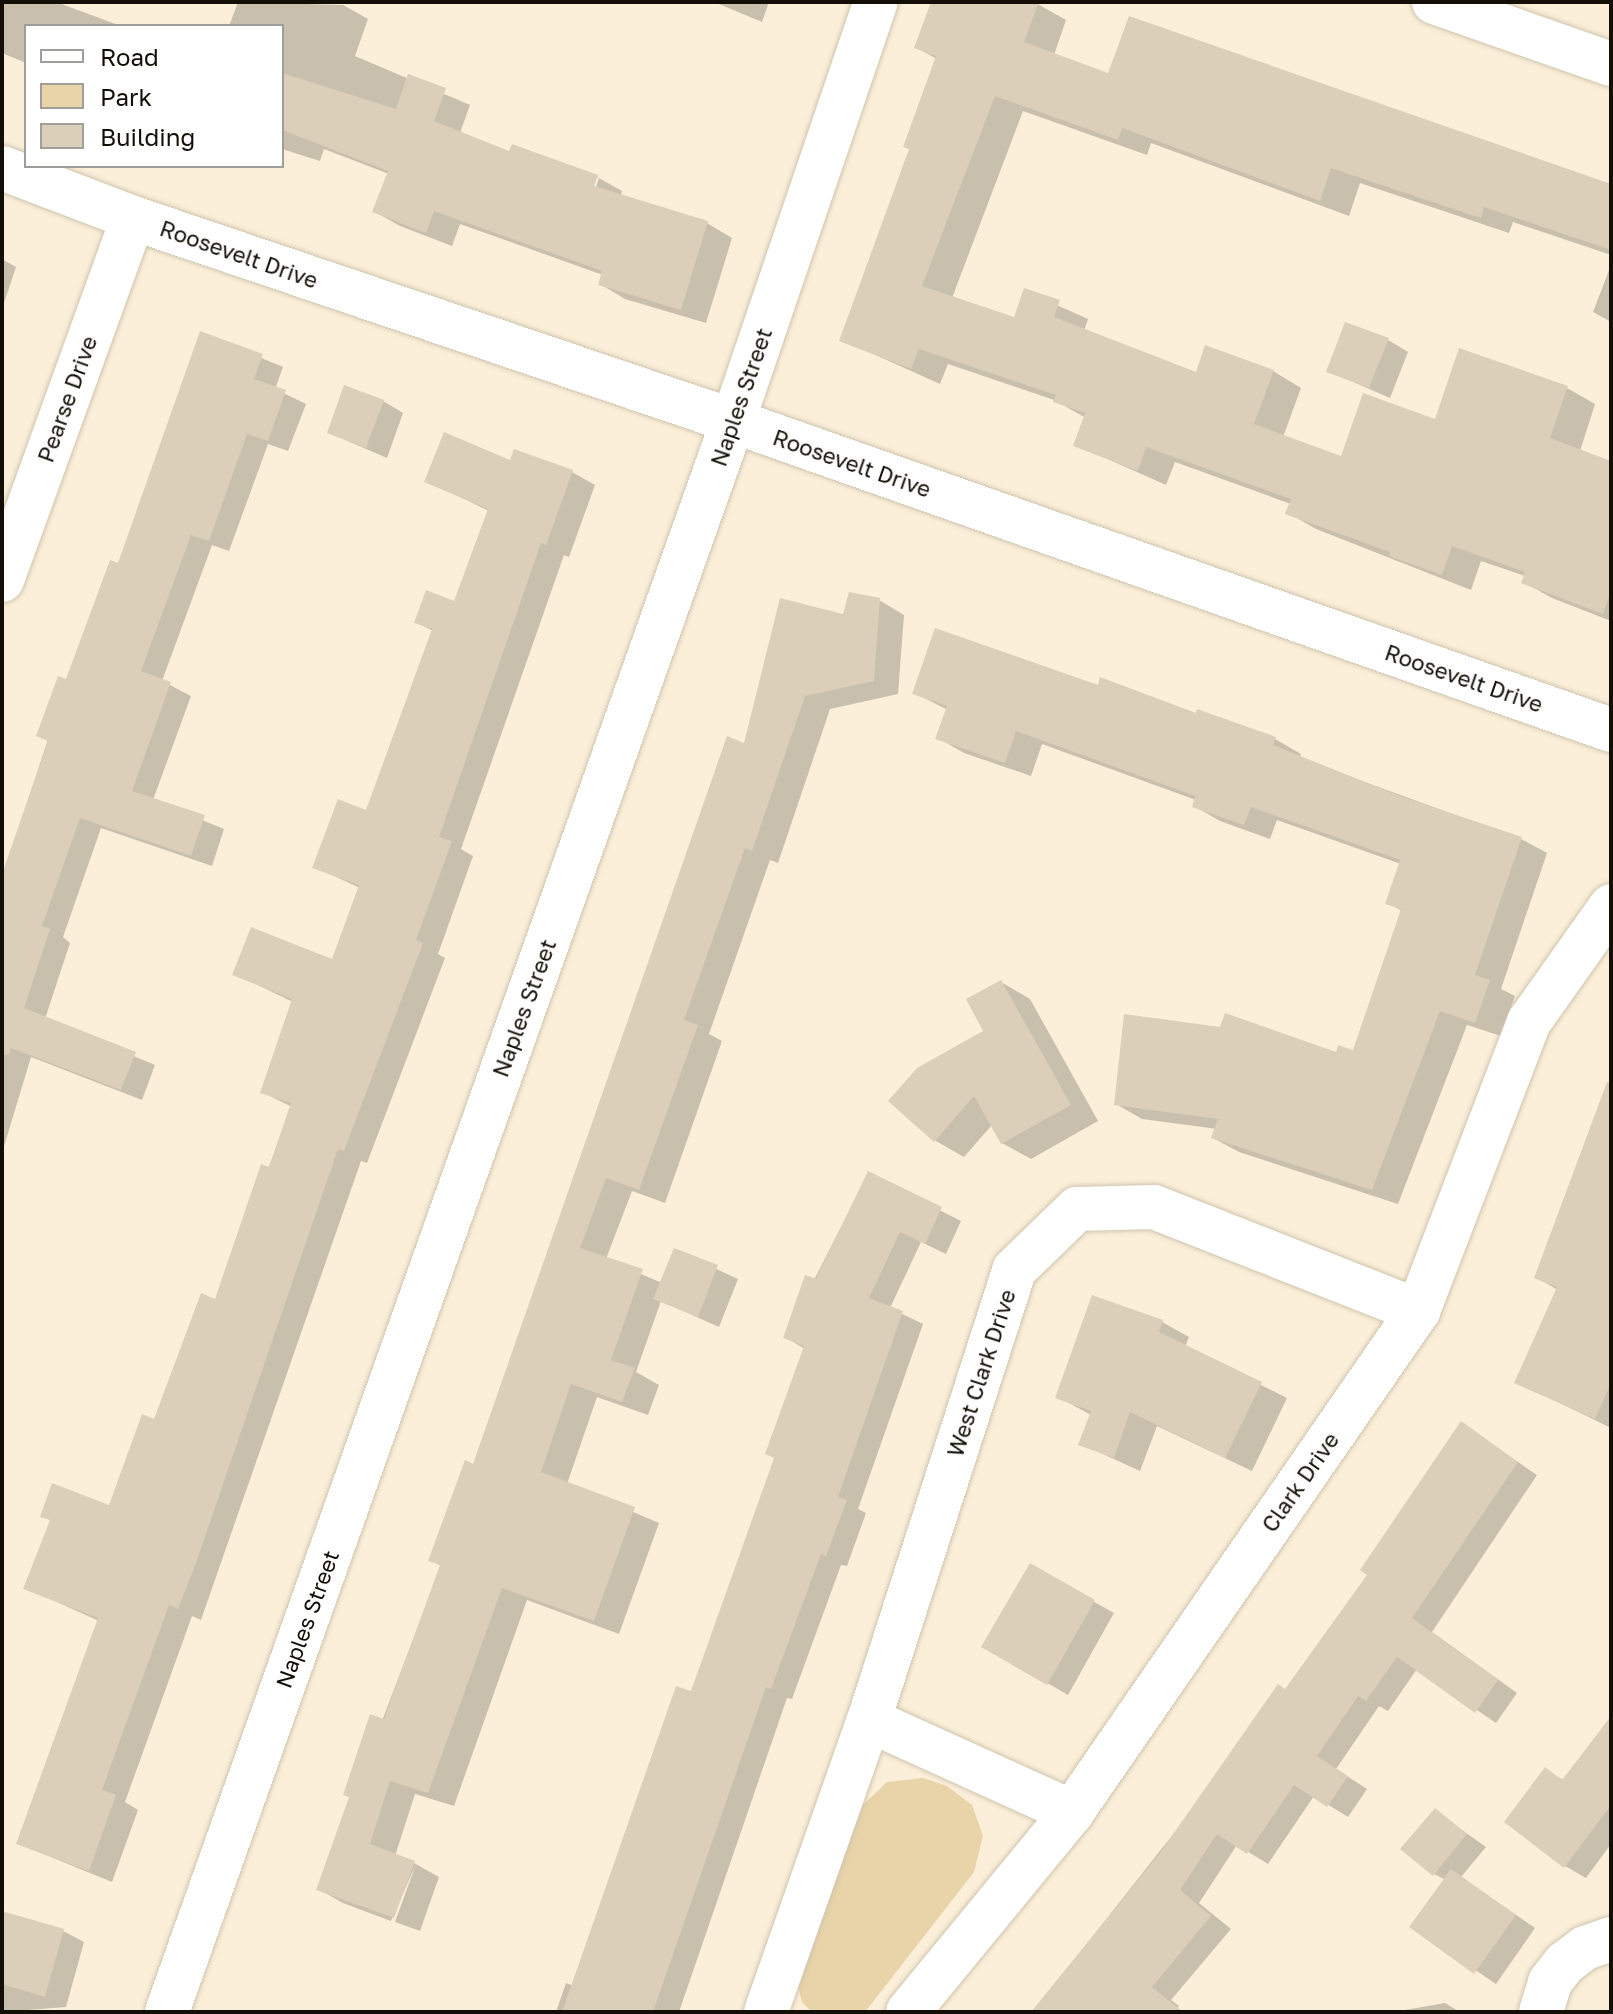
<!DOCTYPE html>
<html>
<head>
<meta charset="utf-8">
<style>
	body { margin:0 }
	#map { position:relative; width:1613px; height:2014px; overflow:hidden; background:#fbefd9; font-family:"Golos Text",sans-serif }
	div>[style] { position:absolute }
	.green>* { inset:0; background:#e9d3a9 }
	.shadow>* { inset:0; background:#0003 }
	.building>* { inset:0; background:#dbcfba }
	.roads { filter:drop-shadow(0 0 2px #cfc4ae) drop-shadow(0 0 2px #cfc4ae) }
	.minor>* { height:44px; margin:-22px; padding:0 22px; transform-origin:22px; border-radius:22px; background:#fff }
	span { translate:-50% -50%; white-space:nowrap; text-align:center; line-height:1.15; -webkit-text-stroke:7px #fefefe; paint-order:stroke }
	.street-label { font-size:22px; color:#130f07 }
	.frame { position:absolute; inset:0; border:4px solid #130f07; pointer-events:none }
	.legend { position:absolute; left:24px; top:24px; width:260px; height:144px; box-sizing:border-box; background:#fefefe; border:2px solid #a09e9b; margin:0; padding:10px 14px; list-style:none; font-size:24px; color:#130f07 }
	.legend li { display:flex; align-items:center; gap:16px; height:40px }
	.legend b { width:40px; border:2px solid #a09e9b }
</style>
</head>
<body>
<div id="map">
	<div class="green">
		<i style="clip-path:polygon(923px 1778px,947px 1786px,972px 1805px,983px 1836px,974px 1872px,865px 2012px,812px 2012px,802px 2002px,796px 1979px,863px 1805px,887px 1782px)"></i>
	</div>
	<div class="shadow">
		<i style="clip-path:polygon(2px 2px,56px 2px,121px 26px,26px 26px,26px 63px,2px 53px)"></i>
		<i style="clip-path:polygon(evenodd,238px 2px,343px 5px,368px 19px,355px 56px,470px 105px,460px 133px,510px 154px,597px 177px,622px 191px,621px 196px,707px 223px,732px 238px,706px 323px,625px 299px,600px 284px,603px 275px,460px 224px,452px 246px,400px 226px,375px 212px,389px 174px,324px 149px,320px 161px,282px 149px,282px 26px,229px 26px,238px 2px,595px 178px,599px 178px,593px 196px,595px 178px)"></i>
		<i style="clip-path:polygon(714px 2px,769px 2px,762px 22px)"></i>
		<i style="clip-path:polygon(933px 2px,1034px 2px,1066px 20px,1054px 55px,1109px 75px,1611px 184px,1611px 255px,1513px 222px,1509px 233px,1360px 183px,1349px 216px,1151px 143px,1147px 155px,1023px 111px,952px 298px,1015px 320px,1025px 291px,1088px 319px,1084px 331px,1197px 375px,1273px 371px,1301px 388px,1283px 437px,1343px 459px,1436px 421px,1567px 388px,1595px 404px,1580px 451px,1611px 463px,1611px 621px,1552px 598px,1523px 582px,1525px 576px,1481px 561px,1471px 590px,1316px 529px,1288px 513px,1291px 504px,1175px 462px,1166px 485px,1076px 445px,1086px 418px,1054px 400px,948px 364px,940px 384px,842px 340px,911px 149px,937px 59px,917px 48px)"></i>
		<i style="clip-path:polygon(2px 259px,16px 267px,2px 309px)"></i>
		<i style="clip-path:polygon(1611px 265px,1611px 322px,1593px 312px)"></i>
		<i style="clip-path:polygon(201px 333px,283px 367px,275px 389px,306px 404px,288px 451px,268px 444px,229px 551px,212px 545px,162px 681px,191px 696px,153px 800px,224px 829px,212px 866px,101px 828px,63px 937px,70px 943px,45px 1019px,155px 1065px,142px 1100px,31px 1057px,2px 1153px,2px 880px,67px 681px,119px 566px)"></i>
		<i style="clip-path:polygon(1388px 340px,1408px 352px,1390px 398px,1328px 371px)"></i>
		<i style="clip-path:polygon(383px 401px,403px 413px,387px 458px,329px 433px)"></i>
		<i style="clip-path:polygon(511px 463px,572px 472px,595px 485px,569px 557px,564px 555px,461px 849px,473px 856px,438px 954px,445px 958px,367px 1163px,361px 1161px,201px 1620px,192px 1616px,125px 1802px,138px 1810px,112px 1882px,19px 1844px,99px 1621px,26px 1588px,52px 1521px,42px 1516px,110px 1508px,217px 1301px,292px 1107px,262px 1092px,293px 1002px,235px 974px,334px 962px,360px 888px,315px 867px,367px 812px,433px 631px,416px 622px,456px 603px,489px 511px,427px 481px)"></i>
		<i style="clip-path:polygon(879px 600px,904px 615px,898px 694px,830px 709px,778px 863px,770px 860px,709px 1034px,722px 1041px,665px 1203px,632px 1191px,606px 1259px,662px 1283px,675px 1250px,738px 1279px,719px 1327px,661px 1301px,636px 1372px,659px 1385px,648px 1415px,597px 1397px,567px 1484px,659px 1523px,619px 1634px,527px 1600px,454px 1806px,415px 1794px,395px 1856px,414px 1863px,439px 1877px,420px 1931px,395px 1922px,416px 1864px,391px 1921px,343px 1903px,318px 1889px,441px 1566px,430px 1560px,475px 1466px,745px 746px,844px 617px)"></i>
		<i style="clip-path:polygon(1099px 687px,1275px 739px,1301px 754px,1299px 758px,1521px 839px,1547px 853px,1501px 989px,1515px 996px,1501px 1036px,1467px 1025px,1398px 1204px,1239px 1152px,1213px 1138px,1217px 1129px,1142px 1119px,1116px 1104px,1354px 1053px,1402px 911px,1388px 903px,1401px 864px,1277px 820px,1270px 839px,1220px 821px,1194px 806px,1196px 800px,1042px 744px,1031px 776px,964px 753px,938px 738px,948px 710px,914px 693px)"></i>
		<i style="clip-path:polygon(1001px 982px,1030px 999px,1098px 1121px,1031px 1159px,1002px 1143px,992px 1125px,964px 1157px,936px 1141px,890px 1101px,986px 1032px)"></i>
		<i style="clip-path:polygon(1611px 1108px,1611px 1428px,1517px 1382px,1558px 1290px,1537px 1278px)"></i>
		<i style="clip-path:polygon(868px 1174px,961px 1221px,946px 1254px,921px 1242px,890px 1308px,923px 1324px,858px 1509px,866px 1513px,847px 1566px,841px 1565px,792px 1699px,787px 1698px,679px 2012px,556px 2012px,566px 1983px,574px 1986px,693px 1694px,776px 1458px,805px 1349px,785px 1337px)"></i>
		<i style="clip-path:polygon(1094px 1298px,1162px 1322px,1189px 1337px,1185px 1347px,1287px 1398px,1252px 1471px,1157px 1426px,1140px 1471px,1081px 1444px,1091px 1415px,1058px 1397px)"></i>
		<i style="clip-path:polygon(1462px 1424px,1537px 1475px,1432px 1632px,1517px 1693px,1496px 1723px,1417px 1669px,1388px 1711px,1379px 1706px,1336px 1769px,1367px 1789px,1348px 1817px,1314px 1796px,1268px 1864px,1237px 1845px,1199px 1903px,1231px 1929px,1171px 2000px,1179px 2006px,1174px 2012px,1033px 2012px,1286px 1691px,1370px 1575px)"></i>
		<i style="clip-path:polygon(1030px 1566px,1114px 1613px,1068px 1695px,984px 1646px)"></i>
		<i style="clip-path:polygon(1611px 1719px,1611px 1844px,1586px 1878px,1565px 1866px,1546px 1770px,1565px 1781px)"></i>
		<i style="clip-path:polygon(1435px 1811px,1486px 1847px,1461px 1877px,1535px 1928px,1496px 1984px,1412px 1927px,1446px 1880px,1434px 1874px)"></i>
		<i style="clip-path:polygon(2px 1913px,63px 1931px,84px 1942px,66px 2007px,2px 2012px)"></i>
		<i style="clip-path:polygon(1445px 2003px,1460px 2012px,1393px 2012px)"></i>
	</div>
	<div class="building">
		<i style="clip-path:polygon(931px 2px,1039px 2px,1024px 42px,1108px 73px,1129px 16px,1611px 184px,1611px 250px,1484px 207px,1481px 218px,1331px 168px,1320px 201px,1122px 128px,1118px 140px,995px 96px,922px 286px,1014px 317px,1024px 288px,1060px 300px,1054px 317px,1196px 372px,1205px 345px,1274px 370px,1254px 424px,1341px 456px,1363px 393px,1435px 419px,1459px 348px,1568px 386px,1550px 438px,1611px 461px,1611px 591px,1603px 614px,1521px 583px,1525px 572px,1452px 546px,1442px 575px,1389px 556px,1390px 552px,1285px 514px,1291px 499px,1146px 447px,1138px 471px,1073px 446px,1085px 413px,1053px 402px,1056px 395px,919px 349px,911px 369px,839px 341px,909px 149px,903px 147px,936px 56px,914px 48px)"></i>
		<i style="clip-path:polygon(282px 73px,396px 109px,408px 74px,446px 88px,434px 121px,509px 151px,512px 144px,598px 175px,594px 186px,708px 221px,681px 310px,598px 285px,602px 271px,434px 211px,426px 233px,372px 212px,388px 171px,282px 130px)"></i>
		<i style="clip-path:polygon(1345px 322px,1389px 338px,1369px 388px,1326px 372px)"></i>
		<i style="clip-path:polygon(200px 331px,263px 354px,254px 379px,286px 390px,268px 441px,247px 434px,209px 541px,191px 535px,141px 671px,171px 682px,132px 791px,205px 815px,191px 856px,80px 818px,42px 926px,50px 929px,24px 1008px,136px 1052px,121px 1090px,11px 1048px,9px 1055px,2px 1054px,2px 874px,48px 741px,36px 736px,58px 676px,66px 679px,110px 560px,118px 563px)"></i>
		<i style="clip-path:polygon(344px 385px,384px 400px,366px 448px,327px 433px)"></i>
		<i style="clip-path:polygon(444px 432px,510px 460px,514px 449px,573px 470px,546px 545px,541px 543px,439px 837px,452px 841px,416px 940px,423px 943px,344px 1151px,338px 1149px,196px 1563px,178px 1609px,169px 1605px,102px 1790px,116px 1795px,89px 1871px,16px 1844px,98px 1618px,23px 1589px,50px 1520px,40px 1517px,52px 1483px,109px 1505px,142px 1414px,154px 1419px,201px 1293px,215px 1299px,261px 1164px,269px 1167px,291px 1103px,260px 1093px,292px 999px,232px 975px,251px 927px,332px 959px,359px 885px,312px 868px,338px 799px,366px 810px,432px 629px,414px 623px,426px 590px,454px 601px,488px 509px,424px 482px)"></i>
		<i style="clip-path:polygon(849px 592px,880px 598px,874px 681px,805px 696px,752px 851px,745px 848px,684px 1020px,698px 1025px,639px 1190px,606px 1178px,580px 1248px,643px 1269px,611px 1360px,635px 1368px,622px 1402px,571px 1384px,541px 1472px,635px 1507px,594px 1621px,502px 1588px,428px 1793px,390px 1781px,370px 1844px,415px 1861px,394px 1918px,316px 1890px,349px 1797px,343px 1795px,370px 1714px,384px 1719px,440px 1565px,428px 1561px,465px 1460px,473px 1464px,727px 736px,744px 743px,780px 598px,843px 614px)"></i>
		<i style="clip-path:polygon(935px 628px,1098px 685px,1100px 677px,1196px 713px,1197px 709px,1276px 737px,1273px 745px,1400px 796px,1522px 837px,1475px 975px,1490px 980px,1475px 1023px,1440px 1011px,1372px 1190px,1211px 1138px,1218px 1119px,1114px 1105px,1124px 1014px,1220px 1027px,1225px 1013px,1336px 1052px,1338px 1045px,1353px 1050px,1401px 909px,1385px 904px,1400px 860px,1251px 807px,1244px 825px,1192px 807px,1195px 796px,1016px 731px,1005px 763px,935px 739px,947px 706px,912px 694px)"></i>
		<i style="clip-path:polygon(1001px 980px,1071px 1105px,1001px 1144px,974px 1096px,934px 1142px,888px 1101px,917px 1068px,983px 1031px,966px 999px)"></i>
		<i style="clip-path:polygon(1607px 1082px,1611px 1083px,1611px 1383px,1595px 1419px,1514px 1383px,1557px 1287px,1534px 1278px)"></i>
		<i style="clip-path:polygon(868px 1171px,942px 1207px,925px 1244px,900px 1232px,869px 1298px,903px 1311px,838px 1497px,847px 1500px,826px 1556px,821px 1554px,771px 1689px,766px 1687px,653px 2012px,562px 2012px,676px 1686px,691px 1691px,774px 1458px,765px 1454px,804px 1346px,783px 1338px,805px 1275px,816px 1279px)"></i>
		<i style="clip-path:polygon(674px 1248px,718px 1265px,698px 1317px,653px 1299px)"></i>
		<i style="clip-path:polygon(1092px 1295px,1163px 1320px,1159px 1332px,1262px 1382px,1225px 1458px,1130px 1412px,1114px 1458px,1078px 1445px,1091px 1411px,1055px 1398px)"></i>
		<i style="clip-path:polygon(1461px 1421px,1518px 1462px,1412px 1618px,1498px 1680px,1475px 1713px,1397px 1657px,1366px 1701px,1358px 1696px,1317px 1756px,1348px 1776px,1327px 1807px,1294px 1785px,1247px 1854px,1217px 1834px,1180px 1890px,1211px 1916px,1152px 1987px,1183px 2012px,1031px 2012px,1160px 1853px,1278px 1684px,1285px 1689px,1367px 1575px,1360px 1570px)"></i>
		<i style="clip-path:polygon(1030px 1563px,1095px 1600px,1047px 1685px,981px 1647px)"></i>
		<i style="clip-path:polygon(1611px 1716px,1611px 1805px,1564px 1868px,1504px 1822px,1545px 1767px,1562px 1780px)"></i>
		<i style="clip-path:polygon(1435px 1808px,1467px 1834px,1433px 1876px,1400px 1849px)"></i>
		<i style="clip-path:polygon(1451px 1869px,1516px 1915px,1474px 1974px,1409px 1927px)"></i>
		<i style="clip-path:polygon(2px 1911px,64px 1929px,45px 1997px,2px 1984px)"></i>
	</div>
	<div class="roads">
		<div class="minor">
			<i style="left:1434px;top:2px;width:188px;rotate:19.3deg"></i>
			<i style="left:2px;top:168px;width:140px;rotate:20.9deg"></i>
			<i style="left:133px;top:218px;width:633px;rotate:18.69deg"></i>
			<i style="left:733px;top:421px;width:931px;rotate:19.39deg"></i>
			<i style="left:2px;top:580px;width:385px;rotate:-70.1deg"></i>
			<i style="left:869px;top:1720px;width:223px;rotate:24.4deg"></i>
			<i style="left:167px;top:2012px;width:1689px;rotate:-70.42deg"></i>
			<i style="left:733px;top:421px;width:443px;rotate:-71.2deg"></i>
			<i style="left:766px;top:2012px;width:310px;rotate:-70.6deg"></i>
			<i style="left:869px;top:1720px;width:473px;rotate:-72.1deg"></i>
			<i style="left:1014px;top:1270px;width:88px;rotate:-44.1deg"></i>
			<i style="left:1077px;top:1209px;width:77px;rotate:-1.5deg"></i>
			<i style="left:1154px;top:1207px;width:284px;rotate:21.5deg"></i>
			<i style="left:908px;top:2012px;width:259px;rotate:-50.6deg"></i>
			<i style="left:1072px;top:1812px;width:609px;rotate:-55.37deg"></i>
			<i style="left:1418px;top:1311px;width:310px;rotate:-69deg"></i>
			<i style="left:1529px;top:1022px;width:142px;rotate:-54.7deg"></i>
			<i style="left:1541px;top:2012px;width:31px;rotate:-73deg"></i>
			<i style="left:1550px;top:1982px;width:24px;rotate:-52deg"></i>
			<i style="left:1565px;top:1963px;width:25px;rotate:-37deg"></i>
			<i style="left:1585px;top:1948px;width:28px;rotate:-19deg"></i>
		</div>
	</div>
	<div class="street-label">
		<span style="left:239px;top:254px;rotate:19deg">Roosevelt Drive</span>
		<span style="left:741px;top:397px;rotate:-71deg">Naples Street</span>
		<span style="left:67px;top:399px;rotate:-70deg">Pearse Drive</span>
		<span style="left:852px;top:463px;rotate:19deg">Roosevelt Drive</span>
		<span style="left:1464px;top:678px;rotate:19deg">Roosevelt Drive</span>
		<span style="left:524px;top:1008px;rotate:-70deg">Naples Street</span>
		<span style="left:981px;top:1373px;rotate:-72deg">West Clark Drive</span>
		<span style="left:1300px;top:1482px;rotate:-55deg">Clark Drive</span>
		<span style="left:307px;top:1619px;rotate:-70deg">Naples Street</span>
	</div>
	<div class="frame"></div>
	<ul class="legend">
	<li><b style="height:10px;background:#fff"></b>Road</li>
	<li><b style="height:22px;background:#e9d3a9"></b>Park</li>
	<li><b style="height:22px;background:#dbcfba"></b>Building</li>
	</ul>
</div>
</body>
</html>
